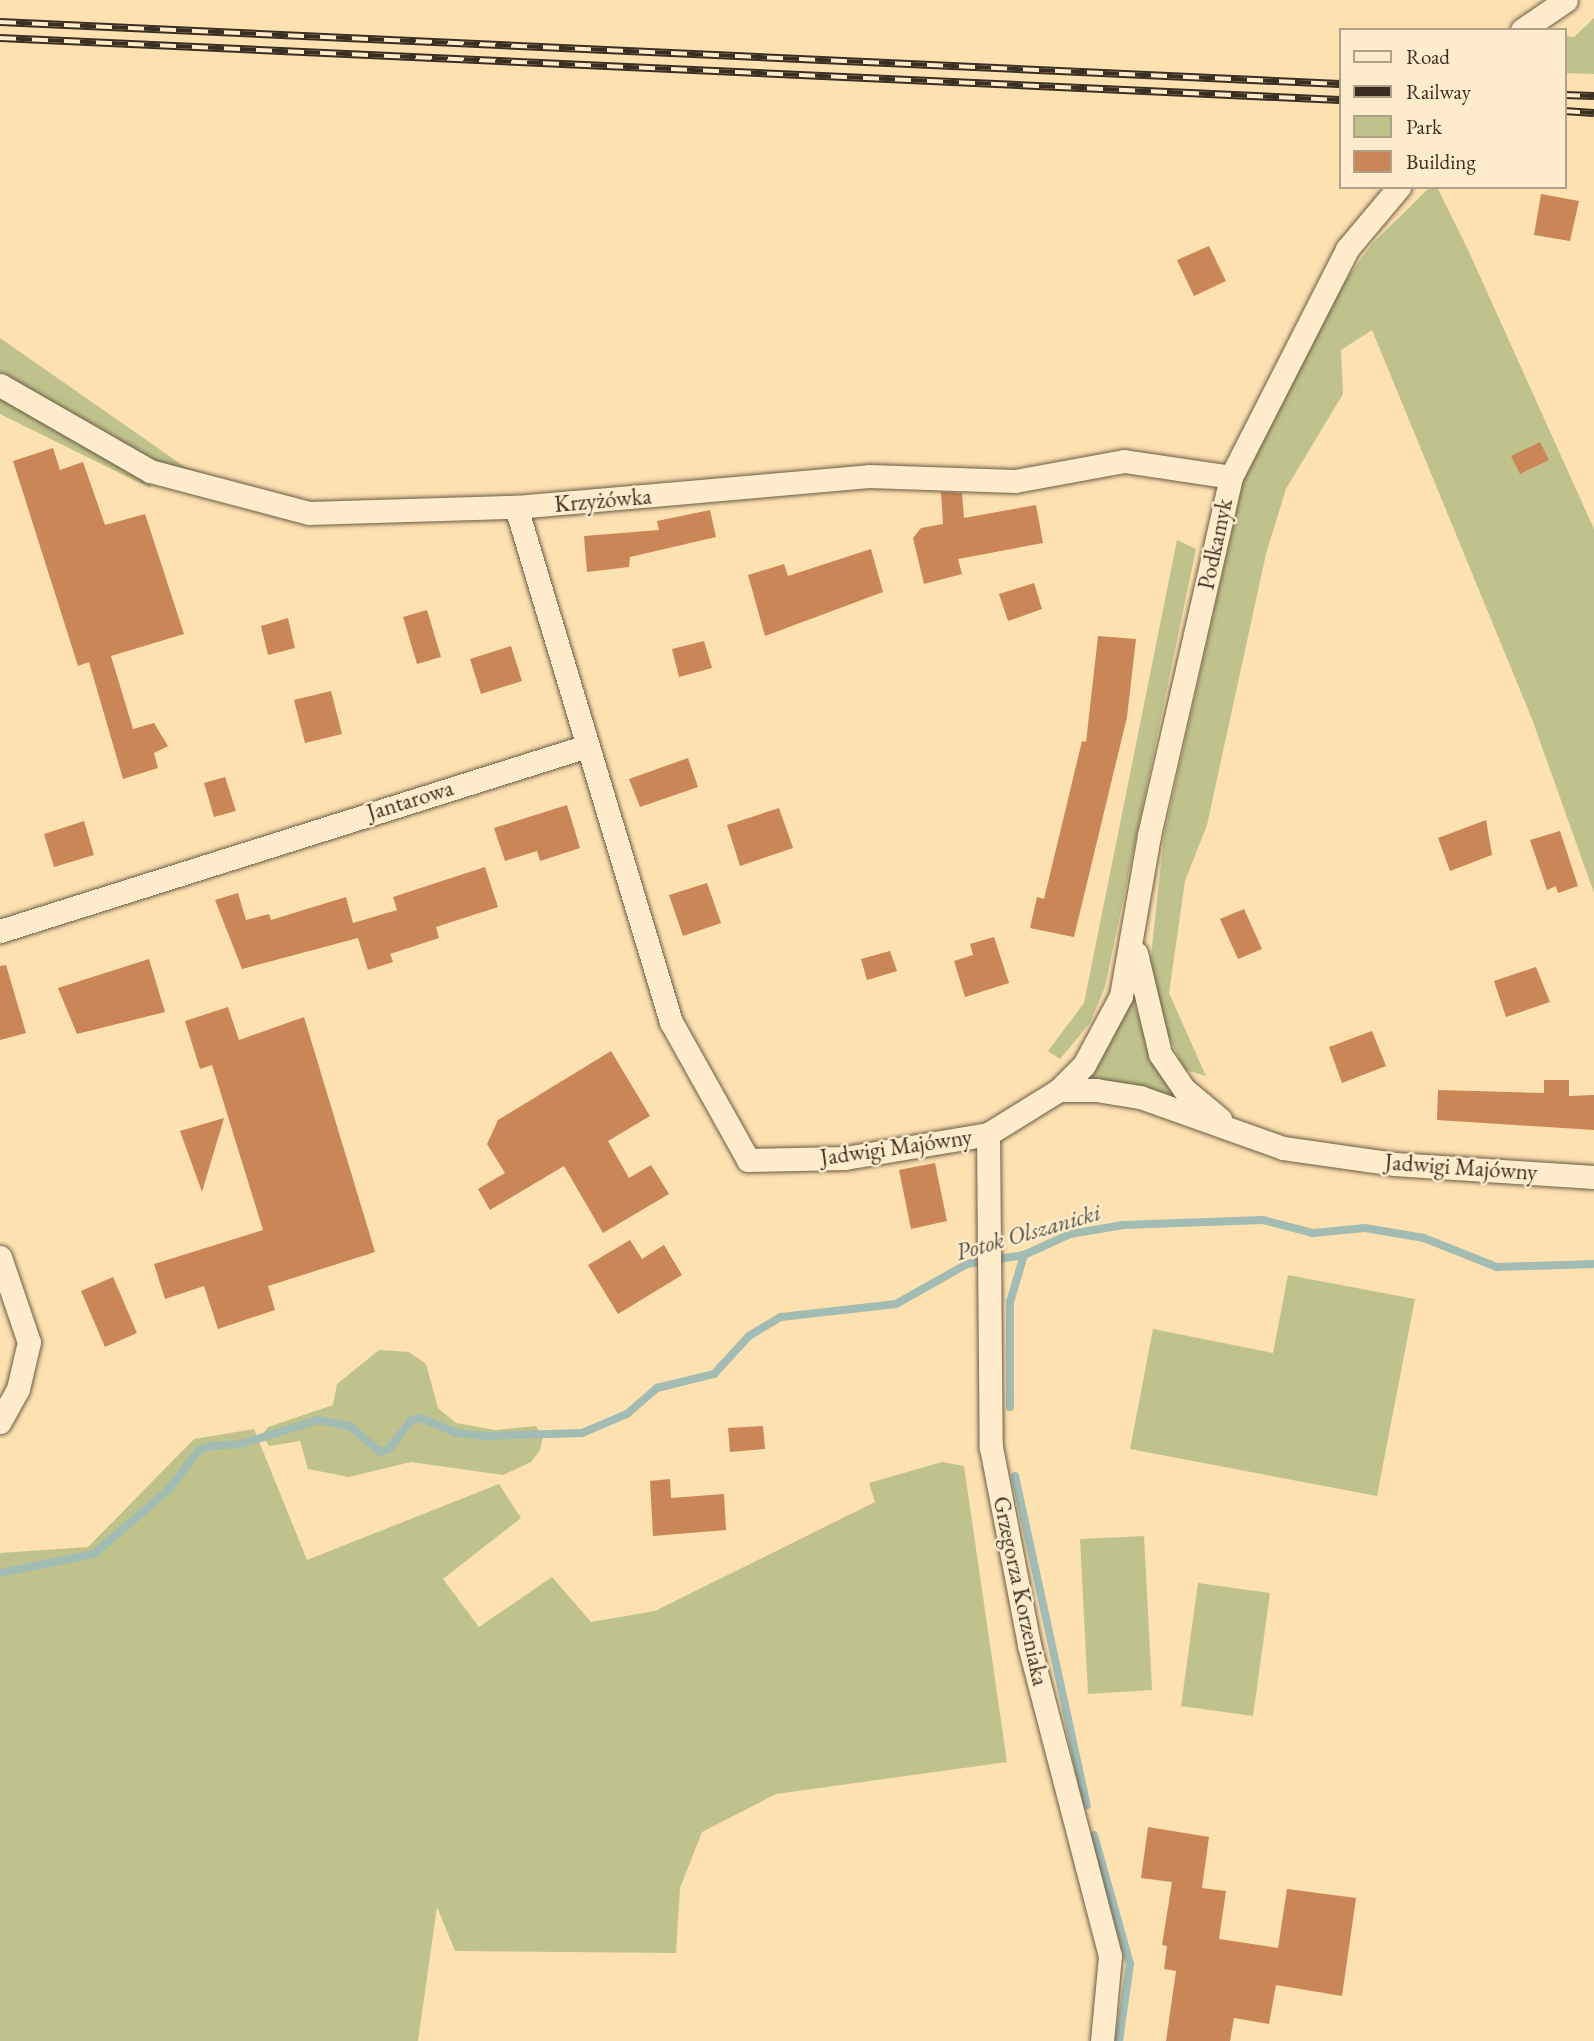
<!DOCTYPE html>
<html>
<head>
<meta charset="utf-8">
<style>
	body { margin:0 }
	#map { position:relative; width:1594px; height:2041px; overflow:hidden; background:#fde1b0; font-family:"EB Garamond",serif }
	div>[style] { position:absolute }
	.green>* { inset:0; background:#bfc38b }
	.stream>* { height:8px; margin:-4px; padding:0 4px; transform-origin:4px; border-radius:4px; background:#a2bcb4 }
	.building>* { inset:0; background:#cb8657 }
	.roads { filter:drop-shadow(0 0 2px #6b5b46) drop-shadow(0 0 2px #6b5b46) }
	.minor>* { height:23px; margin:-11.5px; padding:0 11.5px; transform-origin:11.5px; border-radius:11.5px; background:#feeccc }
	.rail>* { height:8px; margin-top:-4px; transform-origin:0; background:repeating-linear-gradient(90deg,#feeccc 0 16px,#3a2e22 0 32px); box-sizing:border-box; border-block:2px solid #3a2e22 }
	span { translate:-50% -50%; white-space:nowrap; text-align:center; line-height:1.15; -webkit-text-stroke:5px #feeccc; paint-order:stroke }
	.street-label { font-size:23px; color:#3a2e22 }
	.water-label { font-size:24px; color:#545246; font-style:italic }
	.legend { position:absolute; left:1339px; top:28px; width:228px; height:161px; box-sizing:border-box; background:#feeccc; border:2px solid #b0a088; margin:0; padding:9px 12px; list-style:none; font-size:21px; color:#3a2e22 }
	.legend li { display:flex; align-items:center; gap:14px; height:35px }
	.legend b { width:35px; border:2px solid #b0a088 }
</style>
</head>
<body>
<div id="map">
	<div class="green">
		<i style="clip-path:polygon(1594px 18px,1594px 74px,1564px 73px,1564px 36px,1574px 37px)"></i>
		<i style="clip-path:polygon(1430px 187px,1437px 187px,1469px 252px,1594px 529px,1594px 893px,1532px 719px,1372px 330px,1341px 350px,1343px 394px,1286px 489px,1266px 554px,1207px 825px,1185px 881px,1169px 993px,1206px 1076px,1185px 1070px,1147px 993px,1164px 835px,1243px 481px,1317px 319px,1372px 244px)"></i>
		<i style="clip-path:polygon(0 338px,185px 467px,291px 501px,145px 462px,0 380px)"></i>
		<i style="clip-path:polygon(0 396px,155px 478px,150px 488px,0 414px)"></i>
		<i style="clip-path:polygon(1177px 540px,1196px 549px,1105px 987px,1090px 1023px,1060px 1059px,1048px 1051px,1084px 1003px)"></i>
		<i style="clip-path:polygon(1129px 991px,1160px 1074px,1188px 1104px,1093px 1078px,1090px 1072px)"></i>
		<i style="clip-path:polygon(1288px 1275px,1415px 1299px,1377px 1496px,1130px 1449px,1153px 1329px,1273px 1353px)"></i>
		<i style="clip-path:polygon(379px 1350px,409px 1352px,426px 1364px,438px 1408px,456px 1423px,495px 1430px,536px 1426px,543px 1437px,540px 1450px,531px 1462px,503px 1475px,411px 1462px,349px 1477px,308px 1469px,300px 1441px,269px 1446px,262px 1435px,268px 1427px,333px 1405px,337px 1384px)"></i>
		<i style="clip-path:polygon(254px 1429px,307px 1560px,499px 1484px,521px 1518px,443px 1579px,479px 1627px,552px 1577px,591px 1622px,655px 1611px,875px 1502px,869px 1483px,942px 1462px,964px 1466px,1007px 1762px,776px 1794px,702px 1832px,680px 1888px,676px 1953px,455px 1951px,437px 1907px,418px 2041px,0 2041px,0 1553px,88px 1547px,194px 1439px)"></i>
		<i style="clip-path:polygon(1144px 1536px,1152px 1690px,1088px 1694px,1080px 1539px)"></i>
		<i style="clip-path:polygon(1198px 1583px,1270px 1593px,1253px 1716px,1181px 1706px)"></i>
	</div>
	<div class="stream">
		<i style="left:1010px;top:1407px;width:105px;rotate:-90deg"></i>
		<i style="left:1010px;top:1302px;width:49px;rotate:-73.4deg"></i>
		<i style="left:1015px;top:1476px;width:337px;rotate:77.7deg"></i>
		<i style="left:0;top:1573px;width:96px;rotate:-11.4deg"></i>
		<i style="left:94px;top:1554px;width:99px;rotate:-40.9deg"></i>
		<i style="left:169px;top:1489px;width:49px;rotate:-52.4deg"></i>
		<i style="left:199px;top:1450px;width:13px;rotate:-18deg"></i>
		<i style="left:211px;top:1446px;width:30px;rotate:-4deg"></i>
		<i style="left:241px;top:1444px;width:81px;rotate:-17.3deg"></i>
		<i style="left:318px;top:1420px;width:33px;rotate:11deg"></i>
		<i style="left:350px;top:1426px;width:40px;rotate:41deg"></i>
		<i style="left:380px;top:1452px;width:11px;rotate:-22deg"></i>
		<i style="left:390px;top:1448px;width:35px;rotate:-53deg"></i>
		<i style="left:411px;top:1420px;width:10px;rotate:-11deg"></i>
		<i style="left:421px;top:1418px;width:39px;rotate:23deg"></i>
		<i style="left:457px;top:1433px;width:31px;rotate:6deg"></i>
		<i style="left:488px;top:1436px;width:94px;rotate:-1.8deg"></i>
		<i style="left:582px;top:1433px;width:49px;rotate:-22.9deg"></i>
		<i style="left:627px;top:1414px;width:40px;rotate:-41deg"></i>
		<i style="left:657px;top:1388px;width:59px;rotate:-13.8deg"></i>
		<i style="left:714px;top:1374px;width:52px;rotate:-47.4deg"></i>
		<i style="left:749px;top:1336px;width:37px;rotate:-31deg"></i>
		<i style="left:781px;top:1317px;width:116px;rotate:-6.4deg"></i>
		<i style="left:896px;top:1304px;width:81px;rotate:-29.4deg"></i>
		<i style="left:967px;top:1264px;width:58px;rotate:-9deg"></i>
		<i style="left:1024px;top:1255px;width:51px;rotate:-24.5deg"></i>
		<i style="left:1070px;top:1234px;width:54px;rotate:-9.6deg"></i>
		<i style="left:1123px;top:1225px;width:140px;rotate:-2deg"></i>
		<i style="left:1263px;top:1220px;width:52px;rotate:14.6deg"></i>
		<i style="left:1313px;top:1233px;width:52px;rotate:-5.5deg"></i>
		<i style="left:1365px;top:1228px;width:60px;rotate:9.6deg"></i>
		<i style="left:1424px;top:1238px;width:79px;rotate:21.7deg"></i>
		<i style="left:1497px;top:1267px;width:97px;rotate:-1.8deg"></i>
		<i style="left:1094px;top:1835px;width:134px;rotate:74.4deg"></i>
		<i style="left:1130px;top:1964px;width:78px;rotate:98.1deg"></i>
	</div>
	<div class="building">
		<i style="clip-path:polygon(1541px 194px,1579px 201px,1570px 241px,1534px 235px)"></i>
		<i style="clip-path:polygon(1209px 246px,1226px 281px,1194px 296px,1177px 260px)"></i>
		<i style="clip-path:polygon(1540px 442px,1549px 460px,1520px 474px,1511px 456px)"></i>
		<i style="clip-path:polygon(53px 448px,60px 470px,83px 462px,105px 525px,145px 514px,184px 634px,111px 656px,133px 729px,154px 723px,168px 746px,154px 753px,158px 768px,123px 779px,89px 662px,78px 666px,13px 461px)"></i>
		<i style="clip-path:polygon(941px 492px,962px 493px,964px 518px,1036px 505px,1043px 543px,958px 559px,962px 574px,924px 584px,913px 538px,921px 528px,943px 524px)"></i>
		<i style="clip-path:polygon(710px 510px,716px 537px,630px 557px,629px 567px,587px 572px,584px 536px,659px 530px,657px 521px)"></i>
		<i style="clip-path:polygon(871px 549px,883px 592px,765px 636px,748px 575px,784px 564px,788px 576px)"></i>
		<i style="clip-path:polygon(1034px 583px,1042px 609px,1008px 621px,999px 594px)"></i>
		<i style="clip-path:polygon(427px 610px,441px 657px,417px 664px,403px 617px)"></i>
		<i style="clip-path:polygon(288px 618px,295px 648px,268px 655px,261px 626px)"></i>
		<i style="clip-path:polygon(1098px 636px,1136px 639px,1127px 717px,1074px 937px,1030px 928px,1037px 897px,1044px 899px,1082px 741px,1086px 742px)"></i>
		<i style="clip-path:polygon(704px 641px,712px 668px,679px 677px,672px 649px)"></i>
		<i style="clip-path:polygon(511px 646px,522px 681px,481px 694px,470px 659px)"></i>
		<i style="clip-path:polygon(331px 691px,342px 734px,305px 743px,294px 700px)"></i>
		<i style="clip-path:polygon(688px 758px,698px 787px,640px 807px,629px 779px)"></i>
		<i style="clip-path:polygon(225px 777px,236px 811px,214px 817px,204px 783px)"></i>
		<i style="clip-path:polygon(567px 805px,580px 848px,540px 861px,537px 851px,505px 861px,494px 828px)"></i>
		<i style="clip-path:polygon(779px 808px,793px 848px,740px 866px,727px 825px)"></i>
		<i style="clip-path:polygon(1486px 820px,1492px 855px,1450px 871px,1438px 838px)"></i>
		<i style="clip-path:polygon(84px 821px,94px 855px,54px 867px,44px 834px)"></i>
		<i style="clip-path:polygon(1560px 831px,1578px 886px,1558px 893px,1556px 886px,1547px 890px,1530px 840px)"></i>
		<i style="clip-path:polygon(485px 867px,498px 907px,436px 927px,439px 938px,390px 954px,393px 962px,368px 970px,358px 938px,242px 969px,215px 900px,238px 893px,246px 920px,269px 914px,271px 920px,346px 897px,353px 923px,397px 910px,393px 897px)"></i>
		<i style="clip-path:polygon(707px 883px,721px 923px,683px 936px,669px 895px)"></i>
		<i style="clip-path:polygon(1244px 909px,1262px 949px,1238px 959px,1220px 919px)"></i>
		<i style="clip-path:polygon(994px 937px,1009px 983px,965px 997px,954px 961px,973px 955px,970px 944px)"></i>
		<i style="clip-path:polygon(890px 951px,897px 971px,867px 980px,861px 959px)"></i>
		<i style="clip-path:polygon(149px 959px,165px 1012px,77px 1034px,58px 988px)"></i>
		<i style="clip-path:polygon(6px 965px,26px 1033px,0 1040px,0 966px)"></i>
		<i style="clip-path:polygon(1536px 967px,1550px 1002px,1506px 1017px,1494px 981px)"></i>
		<i style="clip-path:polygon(228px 1007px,239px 1040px,304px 1017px,375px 1252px,268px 1286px,275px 1310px,218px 1329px,204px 1286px,165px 1299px,154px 1264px,263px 1230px,212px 1065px,200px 1069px,185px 1021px)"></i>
		<i style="clip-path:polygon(1372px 1031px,1386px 1066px,1342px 1083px,1329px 1047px)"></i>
		<i style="clip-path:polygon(611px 1051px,650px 1116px,608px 1141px,629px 1178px,651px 1165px,669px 1194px,603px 1233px,564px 1166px,490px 1210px,478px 1189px,505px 1173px,487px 1144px,498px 1120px)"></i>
		<i style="clip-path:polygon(1544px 1080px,1569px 1080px,1569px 1096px,1594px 1095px,1594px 1130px,1437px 1120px,1438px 1090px,1544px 1093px)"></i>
		<i style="clip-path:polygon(224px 1118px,202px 1192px,180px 1131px)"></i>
		<i style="clip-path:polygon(935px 1163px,947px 1221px,911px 1229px,899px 1170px)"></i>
		<i style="clip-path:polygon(630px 1240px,642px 1259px,664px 1245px,682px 1275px,618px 1314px,588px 1265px)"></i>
		<i style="clip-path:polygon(113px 1277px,137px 1333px,105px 1347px,81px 1291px)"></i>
		<i style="clip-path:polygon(763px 1426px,765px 1449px,730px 1452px,728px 1428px)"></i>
		<i style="clip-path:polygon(670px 1479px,671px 1498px,724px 1494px,726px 1530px,653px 1536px,650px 1481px)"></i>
		<i style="clip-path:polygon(1148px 1827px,1209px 1837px,1202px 1888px,1226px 1891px,1219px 1939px,1278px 1948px,1287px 1889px,1356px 1898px,1342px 1996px,1276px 1985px,1269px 2024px,1234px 2018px,1230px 2041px,1166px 2041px,1176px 1971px,1164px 1969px,1167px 1946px,1162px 1945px,1172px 1882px,1141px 1878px)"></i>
	</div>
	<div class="roads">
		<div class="minor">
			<i style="left:1522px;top:30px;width:53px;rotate:-34.3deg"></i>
			<i style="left:0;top:385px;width:173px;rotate:29.8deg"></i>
			<i style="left:150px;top:471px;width:164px;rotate:14.8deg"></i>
			<i style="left:309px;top:513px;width:207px;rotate:-1.7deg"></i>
			<i style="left:516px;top:507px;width:354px;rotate:-5deg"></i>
			<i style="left:869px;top:476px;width:146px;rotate:2deg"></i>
			<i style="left:1015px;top:481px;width:111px;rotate:-10.4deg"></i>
			<i style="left:1124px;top:461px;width:108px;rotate:8.5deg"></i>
			<i style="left:516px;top:507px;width:538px;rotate:73.25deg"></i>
			<i style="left:671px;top:1022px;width:158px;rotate:60.8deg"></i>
			<i style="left:748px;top:1160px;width:97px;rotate:-1.2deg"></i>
			<i style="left:845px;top:1158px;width:145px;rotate:-9.5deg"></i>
			<i style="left:988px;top:1134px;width:84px;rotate:-31.8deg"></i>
			<i style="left:1059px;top:1090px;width:37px"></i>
			<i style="left:1096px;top:1090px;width:45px;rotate:9deg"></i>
			<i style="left:1140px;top:1097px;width:152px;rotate:19.6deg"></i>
			<i style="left:1283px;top:1148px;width:112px;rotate:8.2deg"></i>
			<i style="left:1394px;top:1164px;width:200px;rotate:3.7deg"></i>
			<i style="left:0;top:931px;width:612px;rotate:-17.49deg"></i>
			<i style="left:1136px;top:953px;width:104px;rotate:76.6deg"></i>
			<i style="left:1160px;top:1054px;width:42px;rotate:55.6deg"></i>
			<i style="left:1184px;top:1089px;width:47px;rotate:39.8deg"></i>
			<i style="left:1059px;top:1090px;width:35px;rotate:-45deg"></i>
			<i style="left:1084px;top:1065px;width:78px;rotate:-61.8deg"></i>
			<i style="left:1121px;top:996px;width:163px;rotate:-80.1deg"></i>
			<i style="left:1149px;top:835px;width:367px;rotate:-77.1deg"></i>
			<i style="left:1231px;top:477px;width:256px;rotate:-63deg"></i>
			<i style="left:1347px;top:249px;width:81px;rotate:-50deg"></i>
			<i style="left:988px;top:1134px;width:313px;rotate:89.5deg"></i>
			<i style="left:991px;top:1447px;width:202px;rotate:79.1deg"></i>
			<i style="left:1029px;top:1645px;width:321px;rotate:75.4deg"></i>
			<i style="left:1110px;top:1956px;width:85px;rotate:95.4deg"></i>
			<i style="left:0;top:1257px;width:90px;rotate:71.2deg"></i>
			<i style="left:29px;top:1342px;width:48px;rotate:103.2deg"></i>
			<i style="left:18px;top:1389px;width:38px;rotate:119deg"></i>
		</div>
	</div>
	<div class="rail">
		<i style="left:0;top:22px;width:1341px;rotate:2.65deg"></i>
		<i style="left:0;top:38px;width:1341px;rotate:2.65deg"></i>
		<i style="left:1564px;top:95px;width:30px;rotate:2deg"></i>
		<i style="left:1564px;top:111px;width:30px;rotate:4deg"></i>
	</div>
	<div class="street-label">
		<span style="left:603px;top:500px;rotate:-5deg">Krzyżówka</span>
		<span style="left:1215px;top:544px;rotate:-78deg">Podkamyk</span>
		<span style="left:410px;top:800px;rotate:-17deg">Jantarowa</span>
		<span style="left:896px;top:1147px;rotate:-8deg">Jadwigi Majówny</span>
		<span style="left:1461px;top:1167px;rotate:4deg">Jadwigi Majówny</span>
		<span style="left:1021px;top:1591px;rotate:78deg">Grzegorza Korzeniaka</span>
	</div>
	<div class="water-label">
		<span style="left:1028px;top:1232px;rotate:-16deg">Potok Olszanicki</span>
	</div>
	<ul class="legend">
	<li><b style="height:9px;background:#feeccc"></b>Road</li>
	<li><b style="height:9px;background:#3a2e22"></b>Railway</li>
	<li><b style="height:19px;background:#bfc38b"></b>Park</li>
	<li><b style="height:19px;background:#cb8657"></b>Building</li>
	</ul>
</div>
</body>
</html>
